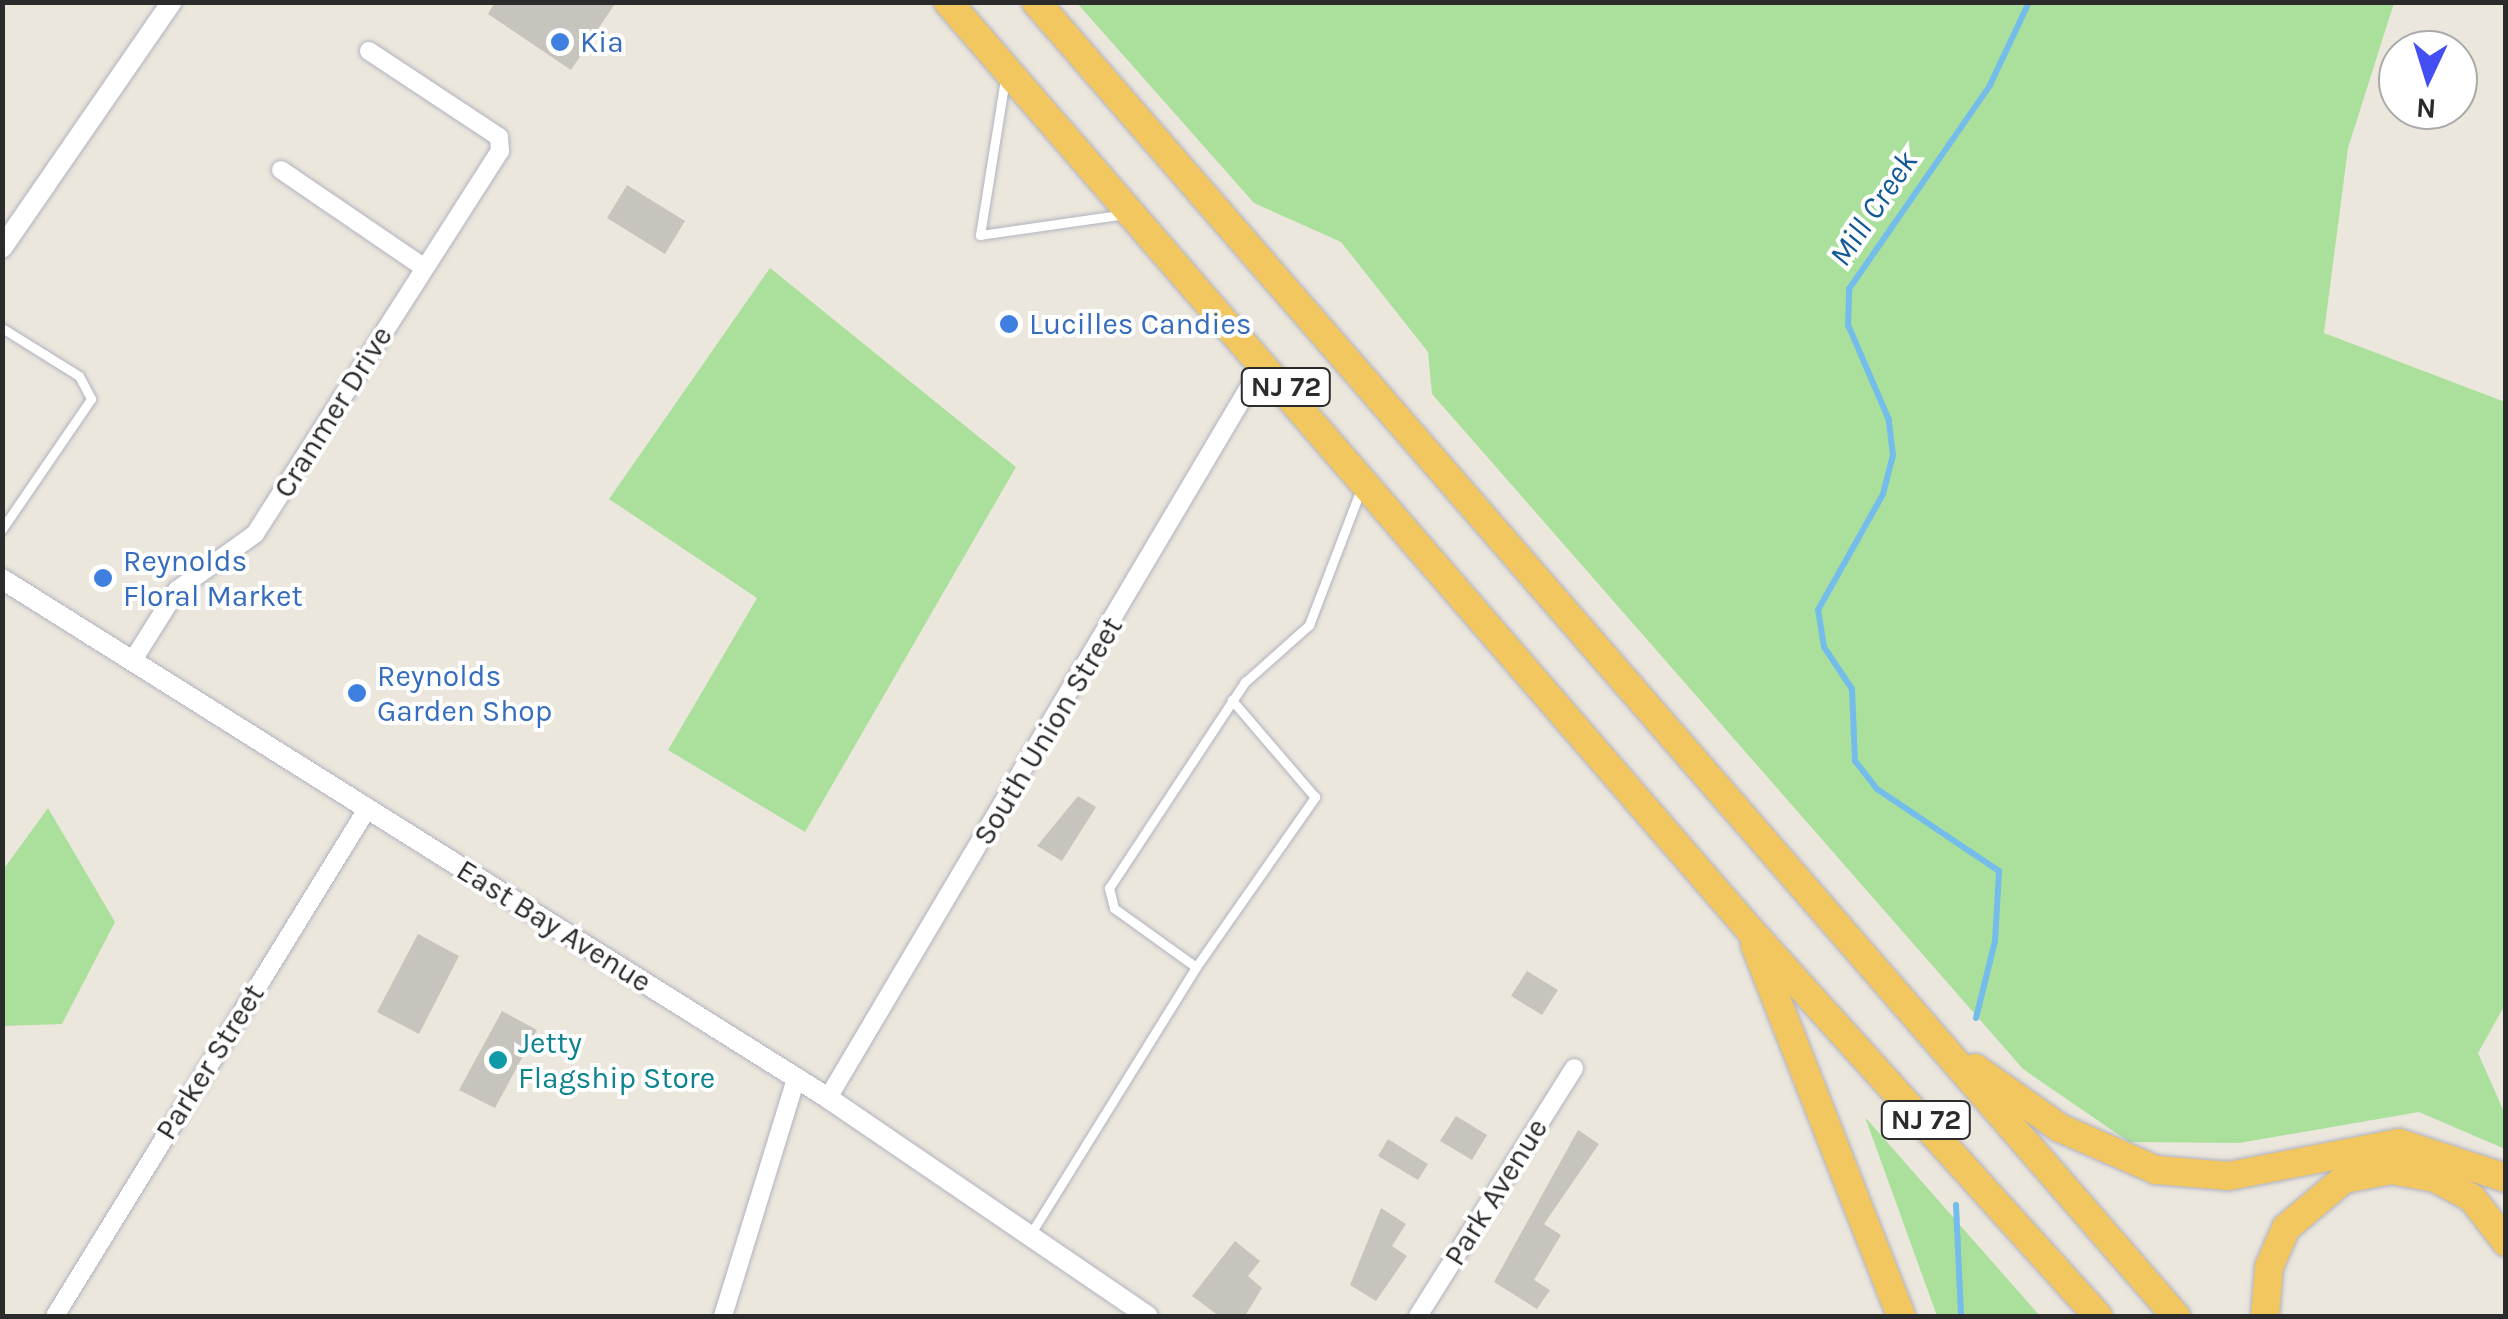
<!DOCTYPE html>
<html>
<head>
<meta charset="utf-8">
<style>
	body { margin:0 }
	#map { position:relative; width:2508px; height:1319px; overflow:hidden; background:#ece7dd; font-family:Karla,sans-serif }
	div>[style] { position:absolute }
	.green>* { inset:0; background:#abe09c }
	.stream>* { height:6px; margin:-3px; padding:0 3px; transform-origin:3px; border-radius:3px; background:#74bcea }
	.building>* { inset:0; background:#c7c4bd }
	.roads { filter:drop-shadow(0 0 2px #b1b2be) drop-shadow(0 0 2px #b1b2be) }
	.service>* { height:9px; margin:-4.5px; padding:0 4.5px; transform-origin:4.5px; border-radius:4.5px; background:#fff }
	.minor>* { height:18px; margin:-9px; padding:0 9px; transform-origin:9px; border-radius:9px; background:#fff }
	.tertiary>* { height:20px; margin:-10px; padding:0 10px; transform-origin:10px; border-radius:10px; background:#fff }
	.trunk>* { height:28px; margin:-14px; padding:0 14px; transform-origin:14px; border-radius:14px; background:#f2c760 }
	.dots>* { width:28px; height:28px; translate:-50% -50%; box-sizing:border-box; border:5px solid #fff; border-radius:50% }
	span { translate:-50% -50%; white-space:nowrap; text-align:center; line-height:1.15; -webkit-text-stroke:8px #fff; paint-order:stroke }
	.shield-label span { padding:2px 8px; background:#fff; border:2px solid; border-radius:8px; -webkit-text-stroke-width:0 }
	.shield-label { font-size:28px; color:#2b2b2b; font-weight:700 }
	.shop-label { font-size:30px; color:#366cbe }
	.left { translate:0 -50%; text-align:left }
	.street-label { font-size:30px; color:#2b2b2b }
	.culture-label { font-size:30px; color:#0d838f }
	.water-label { font-size:32px; color:#135996; font-style:italic }
	.frame { position:absolute; inset:0; border:5px solid #2b2b2b; pointer-events:none }
	.north { position:absolute; left:2378px; top:30px; width:100px; height:100px; box-sizing:border-box; background:#fff; border:2px solid #aaa; border-radius:50%; rotate:184deg; font-size:28px; font-weight:700; line-height:40px; text-align:center; color:#2b2b2b }
	.north::after { content:''; display:block; margin:auto; width:35px; height:45px; background:#434ff3; clip-path:polygon(50% 0,100% 100%,50% 72%,0 100%) }
</style>
</head>
<body>
<div id="map">
	<div class="green">
		<i style="clip-path:polygon(1077px 3px,2394px 3px,2348px 148px,2324px 333px,2505px 402px,2506px 1003px,2478px 1053px,2505px 1114px,2505px 1149px,2419px 1112px,2239px 1143px,2129px 1142px,2023px 1069px,1432px 394px,1428px 352px,1341px 242px,1254px 203px)"></i>
		<i style="clip-path:polygon(770px 268px,1016px 467px,805px 832px,668px 750px,757px 598px,609px 499px)"></i>
		<i style="clip-path:polygon(48px 808px,115px 922px,62px 1024px,3px 1026px,3px 870px)"></i>
		<i style="clip-path:polygon(1865px 1117px,2040px 1316px,1937px 1316px)"></i>
	</div>
	<div class="stream">
		<i style="left:1976px;top:1018px;width:79px;rotate:-76.1deg"></i>
		<i style="left:1995px;top:941px;width:70px;rotate:-86.7deg"></i>
		<i style="left:1999px;top:871px;width:147px;rotate:-146.1deg"></i>
		<i style="left:1877px;top:789px;width:36px;rotate:-128deg"></i>
		<i style="left:1855px;top:761px;width:72px;rotate:-92.4deg"></i>
		<i style="left:1852px;top:689px;width:50px;rotate:-123.7deg"></i>
		<i style="left:1824px;top:647px;width:37px;rotate:-99deg"></i>
		<i style="left:1818px;top:610px;width:133px;rotate:-60.7deg"></i>
		<i style="left:1883px;top:494px;width:40px;rotate:-75.6deg"></i>
		<i style="left:1893px;top:455px;width:35px;rotate:-97deg"></i>
		<i style="left:1889px;top:420px;width:103px;rotate:-113.3deg"></i>
		<i style="left:1848px;top:325px;width:36px;rotate:-88deg"></i>
		<i style="left:1849px;top:289px;width:248px;rotate:-55.3deg"></i>
		<i style="left:1990px;top:85px;width:92px;rotate:-64.8deg"></i>
		<i style="left:1956px;top:1205px;width:111px;rotate:87.4deg"></i>
	</div>
	<div class="building">
		<i style="clip-path:polygon(495px 2px,616px 2px,571px 70px,488px 14px)"></i>
		<i style="clip-path:polygon(627px 185px,685px 221px,665px 254px,607px 218px)"></i>
		<i style="clip-path:polygon(1078px 796px,1096px 807px,1062px 861px,1037px 846px)"></i>
		<i style="clip-path:polygon(418px 934px,459px 956px,419px 1034px,377px 1012px)"></i>
		<i style="clip-path:polygon(1527px 971px,1558px 990px,1542px 1015px,1511px 996px)"></i>
		<i style="clip-path:polygon(502px 1011px,537px 1030px,495px 1108px,459px 1090px)"></i>
		<i style="clip-path:polygon(1456px 1116px,1487px 1135px,1472px 1160px,1440px 1141px)"></i>
		<i style="clip-path:polygon(1578px 1130px,1599px 1144px,1544px 1224px,1561px 1235px,1534px 1280px,1550px 1290px,1537px 1309px,1494px 1282px)"></i>
		<i style="clip-path:polygon(1388px 1139px,1428px 1164px,1418px 1180px,1378px 1156px)"></i>
		<i style="clip-path:polygon(1381px 1208px,1406px 1224px,1392px 1246px,1407px 1256px,1376px 1301px,1350px 1285px)"></i>
		<i style="clip-path:polygon(1235px 1241px,1260px 1261px,1248px 1276px,1262px 1288px,1245px 1316px,1219px 1316px,1192px 1296px)"></i>
	</div>
	<div class="roads">
		<div class="service">
			<i style="left:1005px;top:79px;width:158px;rotate:99.1deg"></i>
			<i style="left:980px;top:235px;width:148px;rotate:-8.2deg"></i>
			<i style="left:2px;top:328px;width:91px;rotate:31.9deg"></i>
			<i style="left:79px;top:376px;width:26px;rotate:62deg"></i>
			<i style="left:91px;top:399px;width:158px;rotate:124.4deg"></i>
			<i style="left:1196px;top:967px;width:208px;rotate:-55deg"></i>
			<i style="left:1315px;top:797px;width:128px;rotate:-130.6deg"></i>
			<i style="left:1033px;top:1230px;width:309px;rotate:-58.2deg"></i>
			<i style="left:1196px;top:967px;width:101px;rotate:-144.3deg"></i>
			<i style="left:1114px;top:908px;width:21px;rotate:-104deg"></i>
			<i style="left:1109px;top:888px;width:247px;rotate:-56.6deg"></i>
			<i style="left:1245px;top:682px;width:86px;rotate:-41.7deg"></i>
			<i style="left:1309px;top:625px;width:146px;rotate:-69.1deg"></i>
		</div>
		<div class="minor">
			<i style="left:281px;top:170px;width:172px;rotate:34.3deg"></i>
			<i style="left:133px;top:660px;width:83px;rotate:-57.8deg"></i>
			<i style="left:177px;top:590px;width:96px;rotate:-35.7deg"></i>
			<i style="left:255px;top:534px;width:455px;rotate:-57.4deg"></i>
			<i style="left:500px;top:151px;width:14px;rotate:-94deg"></i>
			<i style="left:499px;top:137px;width:156px;rotate:-146.5deg"></i>
			<i style="left:828px;top:1098px;width:855px;rotate:-59.36deg"></i>
			<i style="left:55px;top:1316px;width:595px;rotate:-58.39deg"></i>
			<i style="left:723px;top:1316px;width:249px;rotate:-72.9deg"></i>
			<i style="left:1418px;top:1316px;width:293px;rotate:-57.8deg"></i>
		</div>
		<div class="tertiary">
			<i style="left:2px;top:248px;width:299px;rotate:-55.4deg"></i>
			<i style="left:2px;top:579px;width:976px;rotate:32.14deg"></i>
			<i style="left:828px;top:1098px;width:387px;rotate:34.3deg"></i>
		</div>
		<div class="trunk">
			<i style="left:948px;top:2px;width:1225px;rotate:49.17deg"></i>
			<i style="left:1749px;top:929px;width:521px;rotate:47.96deg"></i>
			<i style="left:1036px;top:2px;width:1740px;rotate:49.06deg"></i>
			<i style="left:1755px;top:945px;width:399px;rotate:68.5deg"></i>
			<i style="left:1975px;top:1068px;width:104px;rotate:35.2deg"></i>
			<i style="left:2060px;top:1128px;width:105px;rotate:23.6deg"></i>
			<i style="left:2156px;top:1170px;width:73px;rotate:4.7deg"></i>
			<i style="left:2229px;top:1176px;width:173px;rotate:-11deg"></i>
			<i style="left:2399px;top:1143px;width:113px;rotate:18.1deg"></i>
			<i style="left:2265px;top:1316px;width:49px;rotate:-85.3deg"></i>
			<i style="left:2269px;top:1267px;width:43px;rotate:-66.4deg"></i>
			<i style="left:2286px;top:1228px;width:76px;rotate:-40.2deg"></i>
			<i style="left:2344px;top:1179px;width:48px;rotate:-10.8deg"></i>
			<i style="left:2391px;top:1170px;width:45px;rotate:10.3deg"></i>
			<i style="left:2435px;top:1178px;width:42px;rotate:28.4deg"></i>
			<i style="left:2472px;top:1198px;width:56px;rotate:52.3deg"></i>
		</div>
	</div>
	<div class="dots">
		<i style="left:560px;top:42px;background:#3f7fe0"></i>
		<i style="left:1009px;top:324px;background:#3f7fe0"></i>
		<i style="left:103px;top:578px;background:#3f7fe0"></i>
		<i style="left:357px;top:693px;background:#3f7fe0"></i>
		<i style="left:498px;top:1060px;background:#0f9aa8"></i>
	</div>
	<div class="shield-label">
		<span style="left:1286px;top:387px">NJ 72</span>
		<span style="left:1926px;top:1120px">NJ 72</span>
	</div>
	<div class="shop-label">
		<span class="left" style="left:580px;top:42px">Kia</span>
		<span class="left" style="left:1029px;top:324px">Lucilles Candies</span>
		<span class="left" style="left:123px;top:578px">Reynolds<br>Floral Market</span>
		<span class="left" style="left:377px;top:693px">Reynolds<br>Garden Shop</span>
	</div>
	<div class="street-label">
		<span style="left:333px;top:412px;rotate:-58deg">Cranmer Drive</span>
		<span style="left:1048px;top:731px;rotate:-59deg">South Union Street</span>
		<span style="left:554px;top:926px;rotate:32deg">East Bay Avenue</span>
		<span style="left:210px;top:1062px;rotate:-58deg">Parker Street</span>
		<span style="left:1496px;top:1192px;rotate:-58deg">Park Avenue</span>
	</div>
	<div class="culture-label">
		<span class="left" style="left:518px;top:1060px">Jetty<br>Flagship Store</span>
	</div>
	<div class="water-label">
		<span style="left:1874px;top:209px;rotate:-56deg">Mill Creek</span>
	</div>
	<div class="frame"></div>
	<div class="north">N</div>
</div>
</body>
</html>
